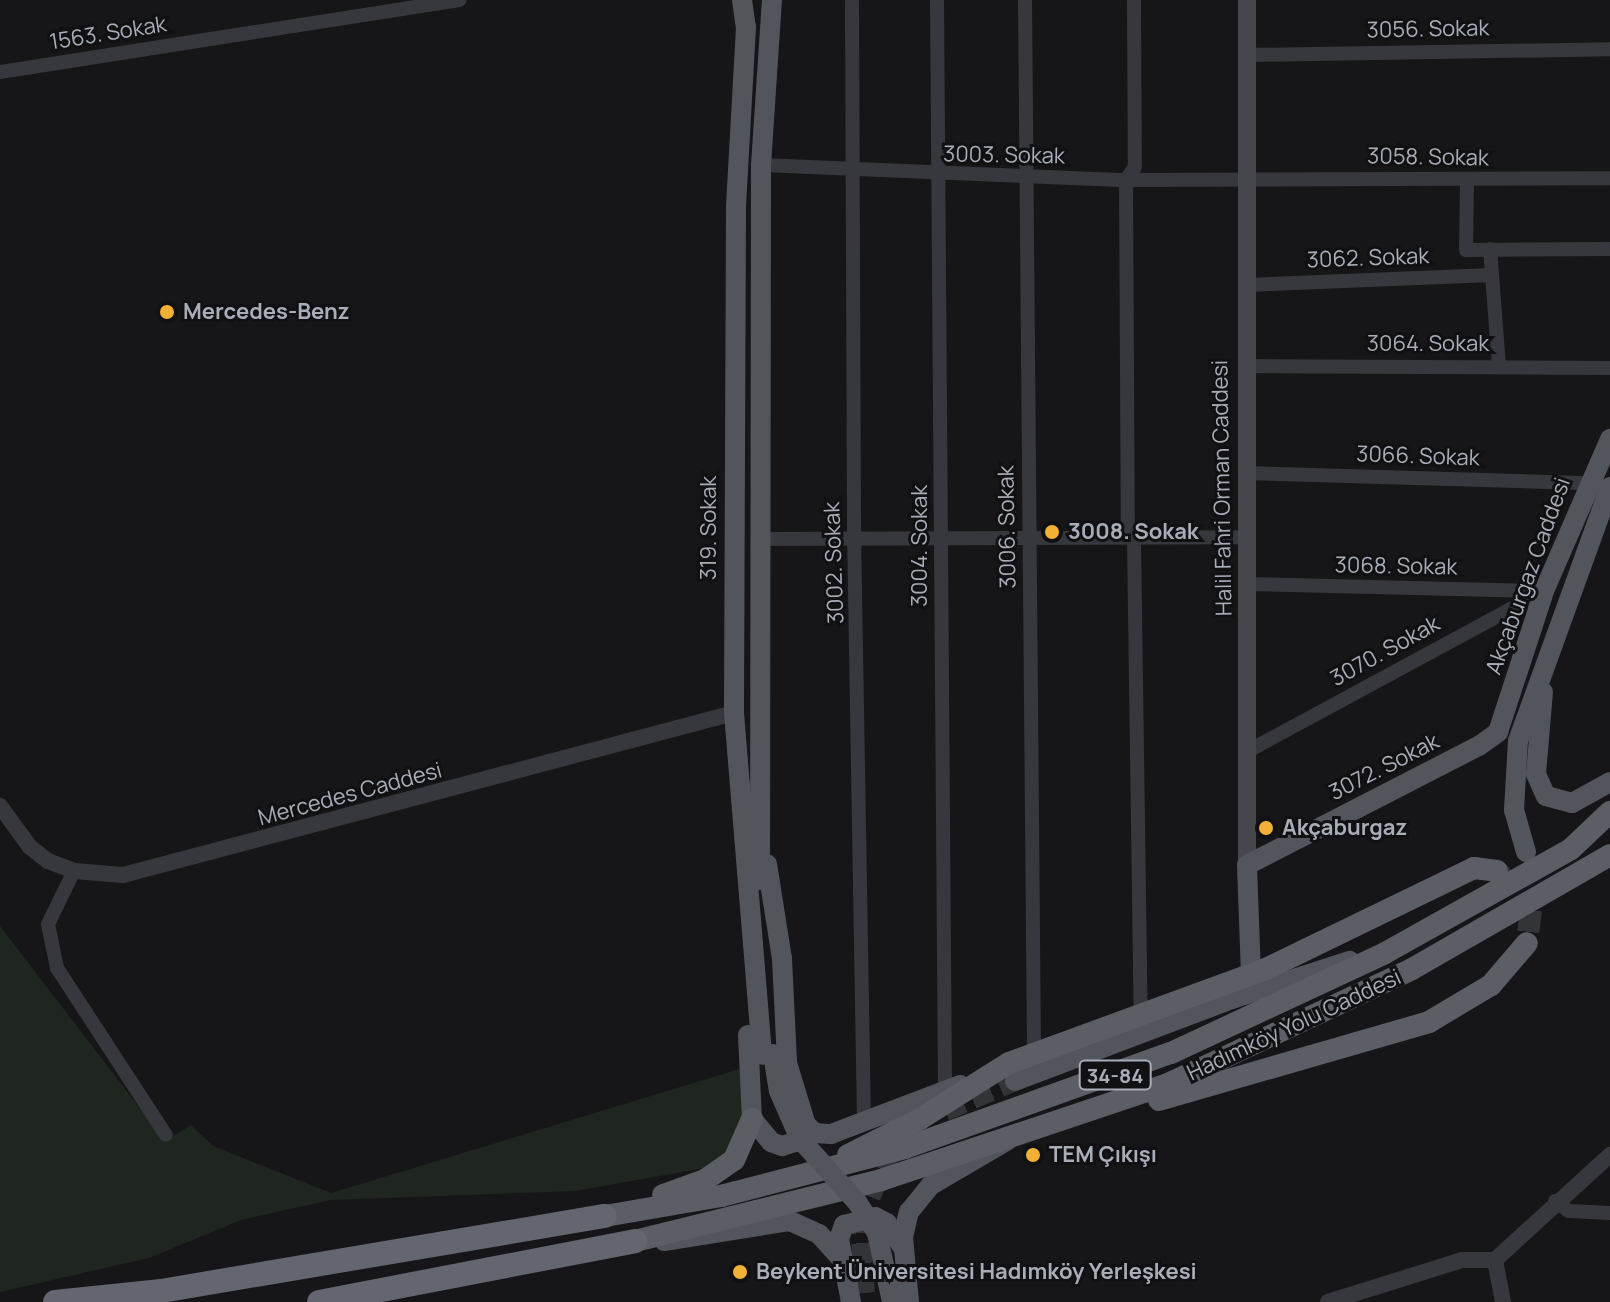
<!DOCTYPE html>
<html>
<head>
<meta charset="utf-8">
<style>
	body { margin:0 }
	#map { position:relative; width:1610px; height:1302px; overflow:hidden; background:#161618; font-family:Manrope,sans-serif }
	div>[style] { position:absolute }
	.green>* { inset:0; background:#1e261f }
	.primary-tunnel>* { height:20px; margin-top:-10px; transform-origin:0; background:repeating-linear-gradient(90deg,#333438 0 20px,transparent 0 30px) }
	.trunk-tunnel>* { height:22px; margin-top:-11px; transform-origin:0; background:repeating-linear-gradient(90deg,#333438 0 22px,transparent 0 33px) }
	.minor>* { height:14px; margin:-7px; padding:0 7px; transform-origin:7px; border-radius:7px; background:#37383d }
	.tertiary>* { height:16px; margin:-8px; padding:0 8px; transform-origin:8px; border-radius:8px; background:#37383d }
	.secondary>* { height:18px; margin:-9px; padding:0 9px; transform-origin:9px; border-radius:9px; background:#45474d }
	.primary>* { height:20px; margin:-10px; padding:0 10px; transform-origin:10px; border-radius:10px; background:#53555c }
	.trunk>* { height:22px; margin:-11px; padding:0 11px; transform-origin:11px; border-radius:11px; background:#5b5e65 }
	.motorway>* { height:24px; margin:-12px; padding:0 12px; transform-origin:12px; border-radius:12px; background:#63666e }
	.primary-bridge>* { height:20px; margin:-10px; padding:0 10px; transform-origin:10px; border-radius:10px; background:#53555c }
	.dots>* { width:22px; height:22px; translate:-50% -50%; box-sizing:border-box; border:4px solid #111113; border-radius:50% }
	span { translate:-50% -50%; white-space:nowrap; text-align:center; line-height:1.15; -webkit-text-stroke:6px #111113; paint-order:stroke }
	.shield-label span { padding:2px 6px; background:#111113; border:2px solid; border-radius:6px; -webkit-text-stroke-width:0 }
	.shield-label { font-size:20px; color:#a8adb8; font-weight:700 }
	.street-label { font-size:22px; color:#a8adb8 }
	.poi-label { font-size:22px; color:#a8adb8; font-weight:700 }
	.left { translate:0 -50%; text-align:left }
</style>
</head>
<body>
<div id="map">
	<div class="green">
		<i style="clip-path:polygon(0 926px,165px 1141px,191px 1125px,213px 1146px,331px 1193px,743px 1068px,745px 1115px,727px 1156px,705px 1168px,575px 1191px,331px 1200px,241px 1220px,149px 1258px,0 1292px)"></i>
	</div>
	<div class="primary-tunnel">
		<i style="left:945px;top:1111px;width:76px;rotate:-23.2deg"></i>
		<i style="left:865px;top:1293px;width:68px;rotate:-94.2deg"></i>
		<i style="left:860px;top:1225px;width:67px;rotate:-69.1deg"></i>
		<i style="left:884px;top:1162px;width:24px;rotate:-48deg"></i>
	</div>
	<div class="trunk-tunnel">
		<i style="left:1498px;top:872px;width:50px;rotate:49deg"></i>
		<i style="left:1531px;top:910px;width:33px;rotate:97deg"></i>
	</div>
	<div class="minor">
		<i style="left:852px;top:0;width:531px;rotate:89.78deg"></i>
		<i style="left:854px;top:531px;width:593px;rotate:89.03deg"></i>
		<i style="left:937px;top:0;width:1092px;rotate:89.58deg"></i>
		<i style="left:1025px;top:0;width:1054px;rotate:89.51deg"></i>
		<i style="left:1134px;top:0;width:167px;rotate:89.7deg"></i>
		<i style="left:1135px;top:167px;width:16px;rotate:125deg"></i>
		<i style="left:1126px;top:180px;width:348px;rotate:89.7deg"></i>
		<i style="left:1128px;top:528px;width:12px;rotate:59deg"></i>
		<i style="left:1134px;top:538px;width:478px;rotate:89.2deg"></i>
		<i style="left:1247px;top:55px;width:363px;rotate:-0.9deg"></i>
		<i style="left:0;top:72px;width:465px;rotate:-8.9deg"></i>
		<i style="left:761px;top:165px;width:365px;rotate:2.4deg"></i>
		<i style="left:1126px;top:180px;width:484px;rotate:-0.2deg"></i>
		<i style="left:1467px;top:180px;width:70px;rotate:90.8deg"></i>
		<i style="left:1466px;top:250px;width:144px;rotate:-0.4deg"></i>
		<i style="left:1490px;top:249px;width:117px;rotate:85.6deg"></i>
		<i style="left:1245px;top:285px;width:247px;rotate:-2.3deg"></i>
		<i style="left:1245px;top:366px;width:365px;rotate:0.3deg"></i>
		<i style="left:1246px;top:473px;width:342px;rotate:1.7deg"></i>
		<i style="left:761px;top:539px;width:485px;rotate:-0.2deg"></i>
		<i style="left:1247px;top:584px;width:292px;rotate:1.4deg"></i>
		<i style="left:1248px;top:751px;width:336px;rotate:-28.4deg"></i>
		<i style="left:74px;top:871px;width:59px;rotate:116.1deg"></i>
		<i style="left:48px;top:924px;width:45px;rotate:78.4deg"></i>
		<i style="left:57px;top:968px;width:199px;rotate:56.9deg"></i>
		<i style="left:1555px;top:1201px;width:17px;rotate:36deg"></i>
		<i style="left:1569px;top:1211px;width:41px;rotate:2.8deg"></i>
	</div>
	<div class="tertiary">
		<i style="left:0;top:806px;width:51px;rotate:53.8deg"></i>
		<i style="left:30px;top:847px;width:23px;rotate:38deg"></i>
		<i style="left:48px;top:861px;width:28px;rotate:21deg"></i>
		<i style="left:74px;top:871px;width:49px;rotate:4.7deg"></i>
		<i style="left:123px;top:875px;width:632px;rotate:-14.85deg"></i>
		<i style="left:1495px;top:1260px;width:156px;rotate:-42.4deg"></i>
		<i style="left:1495px;top:1260px;width:43px;rotate:79.2deg"></i>
		<i style="left:1328px;top:1302px;width:140px;rotate:-17.4deg"></i>
		<i style="left:1462px;top:1260px;width:33px"></i>
	</div>
	<div class="secondary">
		<i style="left:1247px;top:0;width:865px;rotate:90deg"></i>
	</div>
	<div class="primary">
		<i style="left:742px;top:0;width:27px;rotate:82deg"></i>
		<i style="left:746px;top:27px;width:179px;rotate:93.2deg"></i>
		<i style="left:736px;top:206px;width:507px;rotate:90.23deg"></i>
		<i style="left:734px;top:713px;width:343px;rotate:85.3deg"></i>
		<i style="left:1543px;top:692px;width:82px;rotate:94.9deg"></i>
		<i style="left:1536px;top:774px;width:24px;rotate:66deg"></i>
		<i style="left:1546px;top:796px;width:27px;rotate:15deg"></i>
		<i style="left:1572px;top:803px;width:43px;rotate:-28.9deg"></i>
		<i style="left:1526px;top:852px;width:44px;rotate:-105.9deg"></i>
		<i style="left:1514px;top:810px;width:69px;rotate:-86.7deg"></i>
		<i style="left:1518px;top:741px;width:270px;rotate:-70.1deg"></i>
		<i style="left:767px;top:864px;width:96px;rotate:81deg"></i>
		<i style="left:782px;top:959px;width:104px;rotate:87.2deg"></i>
		<i style="left:787px;top:1063px;width:65px;rotate:73deg"></i>
		<i style="left:806px;top:1125px;width:12px;rotate:42deg"></i>
		<i style="left:815px;top:1133px;width:16px;rotate:4deg"></i>
		<i style="left:831px;top:1134px;width:138px;rotate:-20.8deg"></i>
		<i style="left:760px;top:880px;width:715px;rotate:-89.92deg"></i>
		<i style="left:761px;top:165px;width:165px;rotate:-86.2deg"></i>
		<i style="left:1251px;top:975px;width:110px;rotate:-92.1deg"></i>
		<i style="left:1247px;top:865px;width:261px;rotate:-27.2deg"></i>
		<i style="left:1479px;top:746px;width:24px;rotate:-36deg"></i>
		<i style="left:1498px;top:732px;width:148px;rotate:-71.9deg"></i>
		<i style="left:1544px;top:591px;width:166px;rotate:-66.5deg"></i>
		<i style="left:748px;top:1035px;width:84px;rotate:87.3deg"></i>
		<i style="left:752px;top:1119px;width:30px;rotate:50deg"></i>
		<i style="left:771px;top:1142px;width:12px;rotate:20deg"></i>
		<i style="left:782px;top:1146px;width:14px;rotate:-17deg"></i>
		<i style="left:795px;top:1142px;width:20px;rotate:-60deg"></i>
		<i style="left:1015px;top:1081px;width:232px;rotate:-20.7deg"></i>
		<i style="left:1232px;top:999px;width:124px;rotate:-17.9deg"></i>
		<i style="left:664px;top:1241px;width:128px;rotate:-9deg"></i>
		<i style="left:790px;top:1221px;width:32px;rotate:24deg"></i>
		<i style="left:819px;top:1234px;width:40px;rotate:48deg"></i>
		<i style="left:851px;top:1302px;width:64px;rotate:-100.8deg"></i>
		<i style="left:839px;top:1239px;width:15px;rotate:-70deg"></i>
		<i style="left:844px;top:1225px;width:32px;rotate:-14deg"></i>
		<i style="left:875px;top:1217px;width:13px;rotate:27deg"></i>
		<i style="left:887px;top:1223px;width:30px;rotate:57deg"></i>
		<i style="left:909px;top:1302px;width:65px;rotate:-95.3deg"></i>
		<i style="left:903px;top:1237px;width:26px;rotate:-77deg"></i>
		<i style="left:909px;top:1212px;width:35px;rotate:-51deg"></i>
		<i style="left:931px;top:1185px;width:89px;rotate:-30.3deg"></i>
	</div>
	<div class="trunk">
		<i style="left:1159px;top:1100px;width:281px;rotate:-16.1deg"></i>
		<i style="left:1429px;top:1022px;width:72px;rotate:-30.8deg"></i>
		<i style="left:1491px;top:985px;width:55px;rotate:-49.4deg"></i>
		<i style="left:848px;top:1155px;width:80px;rotate:-26.6deg"></i>
		<i style="left:920px;top:1119px;width:105px;rotate:-32.2deg"></i>
		<i style="left:1009px;top:1063px;width:274px;rotate:-20.1deg"></i>
		<i style="left:1266px;top:969px;width:231px;rotate:-25.9deg"></i>
		<i style="left:1474px;top:868px;width:23px;rotate:7deg"></i>
		<i style="left:663px;top:1195px;width:45px;rotate:-19.7deg"></i>
		<i style="left:705px;top:1180px;width:35px;rotate:-35deg"></i>
		<i style="left:734px;top:1160px;width:45px;rotate:-66.3deg"></i>
		<i style="left:605px;top:1216px;width:118px;rotate:-9.8deg"></i>
		<i style="left:721px;top:1196px;width:190px;rotate:-14.6deg"></i>
		<i style="left:905px;top:1148px;width:282px;rotate:-19.7deg"></i>
		<i style="left:1171px;top:1053px;width:236px;rotate:-25deg"></i>
		<i style="left:1385px;top:953px;width:213px;rotate:-29.2deg"></i>
		<i style="left:1571px;top:849px;width:54px;rotate:-43.5deg"></i>
		<i style="left:635px;top:1241px;width:253px;rotate:-13.9deg"></i>
		<i style="left:881px;top:1180px;width:303px;rotate:-18.5deg"></i>
		<i style="left:1168px;top:1084px;width:270px;rotate:-25.2deg"></i>
		<i style="left:1412px;top:969px;width:228px;rotate:-29.9deg"></i>
	</div>
	<div class="motorway">
		<i style="left:55px;top:1302px;width:107px;rotate:-5.9deg"></i>
		<i style="left:161px;top:1291px;width:450px;rotate:-9.6deg"></i>
		<i style="left:319px;top:1302px;width:322px;rotate:-10.9deg"></i>
	</div>
	<div class="primary-bridge">
		<i style="left:773px;top:1054px;width:37px;rotate:81deg"></i>
		<i style="left:779px;top:1091px;width:52px;rotate:66.4deg"></i>
		<i style="left:800px;top:1139px;width:85px;rotate:47.9deg"></i>
		<i style="left:857px;top:1202px;width:37px;rotate:57deg"></i>
		<i style="left:877px;top:1233px;width:71px;rotate:77.7deg"></i>
	</div>
	<div class="dots">
		<i style="left:167px;top:312px;background:#f2b134"></i>
		<i style="left:1052px;top:532px;background:#f2b134"></i>
		<i style="left:1266px;top:828px;background:#f2b134"></i>
		<i style="left:1033px;top:1155px;background:#f2b134"></i>
		<i style="left:740px;top:1272px;background:#f2b134"></i>
	</div>
	<div class="shield-label">
		<span style="left:1115px;top:1075px">34-84</span>
	</div>
	<div class="street-label">
		<span style="left:1428px;top:29px;rotate:-1deg">3056. Sokak</span>
		<span style="left:108px;top:33px;rotate:-9deg">1563. Sokak</span>
		<span style="left:1004px;top:155px;rotate:1deg">3003. Sokak</span>
		<span style="left:1428px;top:157px;rotate:1deg">3058. Sokak</span>
		<span style="left:1368px;top:258px;rotate:-2deg">3062. Sokak</span>
		<span style="left:1428px;top:344px">3064. Sokak</span>
		<span style="left:1418px;top:456px;rotate:2deg">3066. Sokak</span>
		<span style="left:1222px;top:488px;rotate:-91deg">Halil Fahri Orman Caddesi</span>
		<span style="left:1007px;top:527px;rotate:-91deg">3006. Sokak</span>
		<span style="left:709px;top:528px;rotate:-90deg">319. Sokak</span>
		<span style="left:920px;top:546px;rotate:-90deg">3004. Sokak</span>
		<span style="left:834px;top:563px;rotate:-92deg">3002. Sokak</span>
		<span style="left:1396px;top:566px;rotate:1deg">3068. Sokak</span>
		<span style="left:1528px;top:576px;rotate:-70deg">Akçaburgaz Caddesi</span>
		<span style="left:1385px;top:651px;rotate:-29deg">3070. Sokak</span>
		<span style="left:1384px;top:767px;rotate:-27deg">3072. Sokak</span>
		<span style="left:350px;top:794px;rotate:-15deg">Mercedes Caddesi</span>
		<span style="left:1294px;top:1025px;rotate:-25deg">Hadımköy Yolu Caddesi</span>
	</div>
	<div class="poi-label">
		<span class="left" style="left:183px;top:312px">Mercedes-Benz</span>
		<span class="left" style="left:1068px;top:532px">3008. Sokak</span>
		<span class="left" style="left:1282px;top:828px">Akçaburgaz</span>
		<span class="left" style="left:1049px;top:1155px">TEM Çıkışı</span>
		<span class="left" style="left:756px;top:1272px">Beykent Üniversitesi Hadımköy Yerleşkesi</span>
	</div>
</div>
</body>
</html>
